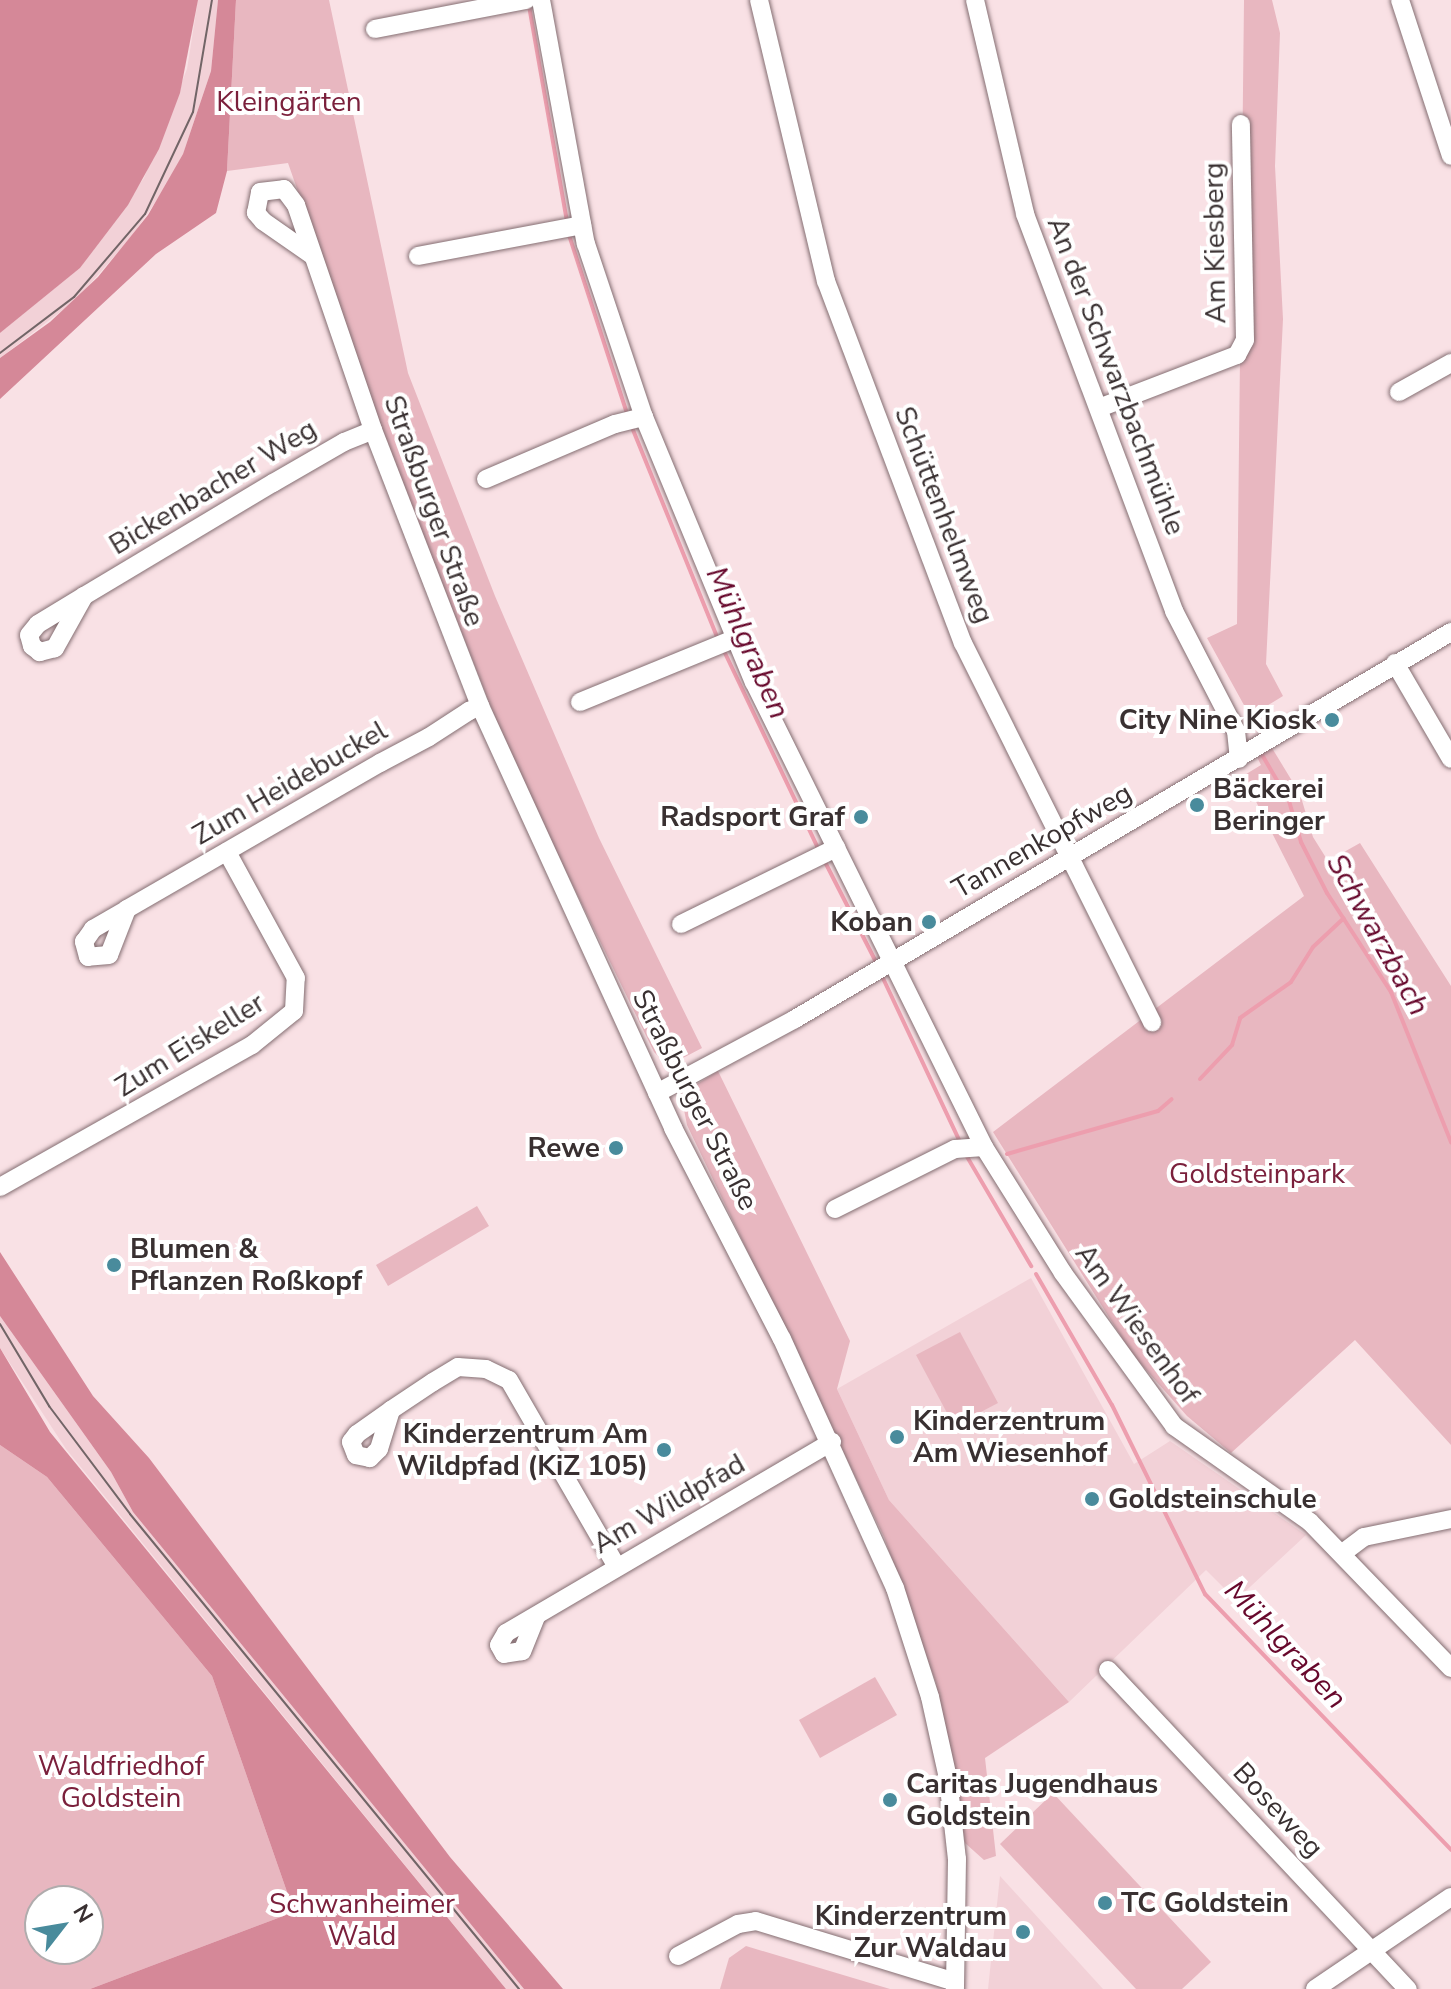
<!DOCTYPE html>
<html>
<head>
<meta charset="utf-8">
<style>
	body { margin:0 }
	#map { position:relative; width:1451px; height:1989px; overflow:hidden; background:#f9e1e5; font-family:"Nunito Sans",sans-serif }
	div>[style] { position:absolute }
	.built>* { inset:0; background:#f2d1d7 }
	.green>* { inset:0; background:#e8b7c0 }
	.forest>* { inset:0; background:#d58898 }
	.stream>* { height:4px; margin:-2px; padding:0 2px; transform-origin:2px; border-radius:2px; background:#ed9eae }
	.roads { filter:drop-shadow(0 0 2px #846e72) drop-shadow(0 0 2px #846e72) }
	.minor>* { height:18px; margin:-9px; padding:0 9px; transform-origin:9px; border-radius:9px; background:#fff }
	.tram>* { height:2px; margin:-1px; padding:0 1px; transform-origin:1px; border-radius:1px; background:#726567 }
	.dots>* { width:22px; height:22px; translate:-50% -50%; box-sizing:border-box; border:4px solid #fff; border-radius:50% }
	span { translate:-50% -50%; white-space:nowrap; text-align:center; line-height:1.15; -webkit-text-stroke:8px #fff; paint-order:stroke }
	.park-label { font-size:28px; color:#7b203c }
	.street-label { font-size:28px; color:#393031 }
	.poi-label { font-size:28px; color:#393031; font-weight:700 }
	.right { translate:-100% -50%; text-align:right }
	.left { translate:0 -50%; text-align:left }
	.water-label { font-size:30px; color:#67082c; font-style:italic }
	.north { position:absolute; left:24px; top:1885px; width:80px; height:80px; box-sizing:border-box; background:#fff; border:2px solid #b0acad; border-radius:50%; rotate:59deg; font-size:22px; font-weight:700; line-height:32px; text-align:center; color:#393031 }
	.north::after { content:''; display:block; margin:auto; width:28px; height:36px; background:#498b9c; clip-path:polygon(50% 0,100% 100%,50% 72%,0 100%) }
</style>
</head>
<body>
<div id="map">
	<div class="built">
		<i style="clip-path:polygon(198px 0,218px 0,211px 71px,183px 154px,165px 188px,132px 236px,77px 299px,0 358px,0 333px,80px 268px,144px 178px,187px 69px)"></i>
		<i style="clip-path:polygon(1031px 1278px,1134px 1464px,1170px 1441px,1306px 1535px,1236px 1600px,1206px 1570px,1069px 1702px,889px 1500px,837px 1389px)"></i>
		<i style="clip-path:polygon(0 1316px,111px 1472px,133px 1512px,524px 1989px,506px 1989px,66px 1449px,0 1348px)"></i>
		<i style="clip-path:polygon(1000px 1876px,1103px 1989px,988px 1989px)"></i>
	</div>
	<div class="green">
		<i style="clip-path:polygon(236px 0,329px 0,408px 373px,495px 596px,599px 838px,702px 1048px,681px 1059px,664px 1062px,654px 1052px,513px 763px,378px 420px,288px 163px,227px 171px)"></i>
		<i style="clip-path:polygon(1244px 0,1272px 0,1280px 33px,1275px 166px,1283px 319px,1266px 664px,1283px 696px,1250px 716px,1207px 638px,1237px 624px)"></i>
		<i style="clip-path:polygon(1272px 748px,1300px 794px,1313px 837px,1328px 861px,1360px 843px,1451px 986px,1451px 1445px,1355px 1340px,1231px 1453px,1187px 1416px,1132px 1354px,993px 1132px,1304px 896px,1243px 776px,1261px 765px,1257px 757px)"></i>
		<i style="clip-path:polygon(718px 1071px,850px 1341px,837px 1389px,889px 1500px,1069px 1702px,985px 1758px,996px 1856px,984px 1860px,965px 1843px,936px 1683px,884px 1537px,687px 1125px,681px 1094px)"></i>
		<i style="clip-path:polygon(477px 1206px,489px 1226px,388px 1286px,376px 1265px)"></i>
		<i style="clip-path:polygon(960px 1332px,998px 1403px,954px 1426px,916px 1355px)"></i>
		<i style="clip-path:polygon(evenodd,0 1445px,47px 1477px,212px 1676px,294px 1912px,90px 1989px,0 1989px,0 1445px,40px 1901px,88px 1901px,88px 1949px,40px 1949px,40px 1901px)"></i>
		<i style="clip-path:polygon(875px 1677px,897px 1715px,820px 1758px,799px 1720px)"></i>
		<i style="clip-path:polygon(1053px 1793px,1211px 1962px,1182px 1989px,1136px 1989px,1000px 1844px)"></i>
		<i style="clip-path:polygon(746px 1946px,890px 1989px,720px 1989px,729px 1958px)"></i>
	</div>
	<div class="forest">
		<i style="clip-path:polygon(0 0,198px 0,180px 93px,159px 149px,128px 205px,80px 268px,0 333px)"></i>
		<i style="clip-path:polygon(218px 0,236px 0,227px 171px,216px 213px,156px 254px,0 399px,0 358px,50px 322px,98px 277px,148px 215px,183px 154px,211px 71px)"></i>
		<i style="clip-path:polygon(0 1252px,93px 1396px,149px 1458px,450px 1857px,563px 1989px,524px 1989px,133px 1512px,111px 1472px,0 1316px)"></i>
		<i style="clip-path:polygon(0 1348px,50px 1432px,506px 1989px,90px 1989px,294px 1912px,212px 1676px,47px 1477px,0 1445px)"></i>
	</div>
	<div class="stream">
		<i style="left:529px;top:6px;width:219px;rotate:80deg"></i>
		<i style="left:569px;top:235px;width:191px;rotate:72deg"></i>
		<i style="left:631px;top:425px;width:231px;rotate:67.9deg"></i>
		<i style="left:724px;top:651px;width:223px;rotate:64.5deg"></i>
		<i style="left:1261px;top:753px;width:56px;rotate:59.7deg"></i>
		<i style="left:1289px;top:801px;width:43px;rotate:73.7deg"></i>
		<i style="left:1301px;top:842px;width:57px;rotate:63deg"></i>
		<i style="left:1327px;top:893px;width:118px;rotate:57.1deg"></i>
		<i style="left:1391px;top:992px;width:162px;rotate:68.2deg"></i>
		<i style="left:824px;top:860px;width:119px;rotate:63deg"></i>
		<i style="left:881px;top:974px;width:188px;rotate:64.8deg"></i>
		<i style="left:1200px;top:1079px;width:47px;rotate:-46.7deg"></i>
		<i style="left:1232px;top:1045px;width:28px;rotate:-73deg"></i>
		<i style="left:1240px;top:1018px;width:62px;rotate:-35.2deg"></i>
		<i style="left:1291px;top:982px;width:41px;rotate:-57.8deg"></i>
		<i style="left:1313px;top:947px;width:42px;rotate:-43.1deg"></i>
		<i style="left:1007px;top:1154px;width:157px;rotate:-15.9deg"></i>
		<i style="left:1158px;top:1111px;width:18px;rotate:-41deg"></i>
		<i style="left:966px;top:1155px;width:129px;rotate:59.6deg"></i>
		<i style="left:1036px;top:1274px;width:151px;rotate:59.9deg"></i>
		<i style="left:1112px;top:1405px;width:211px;rotate:63.8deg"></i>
		<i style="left:1205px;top:1594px;width:355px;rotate:46.1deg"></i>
	</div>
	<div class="roads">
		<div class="minor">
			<i style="left:541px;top:0;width:248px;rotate:79.6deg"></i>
			<i style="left:586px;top:244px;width:182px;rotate:71.5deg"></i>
			<i style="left:644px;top:417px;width:287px;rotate:67.5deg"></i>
			<i style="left:754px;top:682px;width:519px;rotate:63.68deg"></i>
			<i style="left:984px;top:1147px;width:149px;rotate:57.9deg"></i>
			<i style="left:1063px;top:1273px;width:189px;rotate:54deg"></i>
			<i style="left:1174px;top:1426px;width:166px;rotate:35.2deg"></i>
			<i style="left:1310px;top:1522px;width:203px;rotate:46deg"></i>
			<i style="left:759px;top:0;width:289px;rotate:76.6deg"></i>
			<i style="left:826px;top:281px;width:387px;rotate:69.3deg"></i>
			<i style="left:963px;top:643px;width:424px;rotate:63.5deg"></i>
			<i style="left:975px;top:0;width:220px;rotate:76.8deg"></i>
			<i style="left:1025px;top:214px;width:424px;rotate:69.4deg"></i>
			<i style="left:1174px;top:611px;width:135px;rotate:62.7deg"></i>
			<i style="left:1236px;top:731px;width:28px;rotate:84deg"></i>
			<i style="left:1400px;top:0;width:164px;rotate:71.9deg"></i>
			<i style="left:375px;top:29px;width:154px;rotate:-10.9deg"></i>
			<i style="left:313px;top:256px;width:61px;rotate:-145deg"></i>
			<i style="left:263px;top:221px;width:11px;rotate:-131deg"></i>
			<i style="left:256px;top:213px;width:21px;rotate:-79deg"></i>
			<i style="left:260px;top:192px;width:24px;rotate:-7deg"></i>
			<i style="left:284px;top:189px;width:20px;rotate:53deg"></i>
			<i style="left:296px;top:205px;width:238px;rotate:71.1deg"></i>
			<i style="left:373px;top:430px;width:296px;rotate:68.8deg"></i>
			<i style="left:480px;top:706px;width:464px;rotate:65.4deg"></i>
			<i style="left:673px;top:1128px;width:237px;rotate:62.7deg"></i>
			<i style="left:782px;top:1339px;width:273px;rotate:65.6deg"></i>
			<i style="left:895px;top:1588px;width:114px;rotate:72.2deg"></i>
			<i style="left:930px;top:1697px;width:83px;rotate:77.5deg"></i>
			<i style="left:948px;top:1778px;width:81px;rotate:83.7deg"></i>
			<i style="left:957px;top:1859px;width:130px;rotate:90.9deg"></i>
			<i style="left:418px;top:256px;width:167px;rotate:-10.7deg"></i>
			<i style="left:1399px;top:392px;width:60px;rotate:-29.1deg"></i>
			<i style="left:1099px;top:408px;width:148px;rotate:-21deg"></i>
			<i style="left:1237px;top:355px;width:17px;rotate:-62deg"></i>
			<i style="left:1245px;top:340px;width:216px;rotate:-91.1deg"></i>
			<i style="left:486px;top:479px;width:140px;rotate:-23.1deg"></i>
			<i style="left:615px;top:424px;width:30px;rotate:-14deg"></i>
			<i style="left:84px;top:596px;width:60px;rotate:119.1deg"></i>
			<i style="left:55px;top:648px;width:16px;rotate:165deg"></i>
			<i style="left:40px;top:652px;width:10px;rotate:-143deg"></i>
			<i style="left:32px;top:646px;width:11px;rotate:-105deg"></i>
			<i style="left:29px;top:635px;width:14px;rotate:-51deg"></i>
			<i style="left:38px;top:624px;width:54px;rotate:-31.3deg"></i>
			<i style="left:84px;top:596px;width:220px;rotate:-30.9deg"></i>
			<i style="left:273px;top:483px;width:82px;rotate:-30deg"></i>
			<i style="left:344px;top:442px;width:31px;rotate:-22deg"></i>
			<i style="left:1395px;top:663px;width:111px;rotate:59.7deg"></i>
			<i style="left:580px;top:702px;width:169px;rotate:-22.3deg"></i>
			<i style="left:127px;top:909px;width:49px;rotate:111.4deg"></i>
			<i style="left:109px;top:955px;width:21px;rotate:175deg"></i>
			<i style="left:88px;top:957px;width:16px;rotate:-105deg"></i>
			<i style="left:84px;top:942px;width:16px;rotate:-55deg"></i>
			<i style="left:93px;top:929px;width:39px;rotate:-30deg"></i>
			<i style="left:127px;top:909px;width:292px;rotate:-30deg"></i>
			<i style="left:380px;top:763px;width:55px;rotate:-28deg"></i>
			<i style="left:429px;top:737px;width:48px;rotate:-33deg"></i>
			<i style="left:469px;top:711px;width:12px;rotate:-24deg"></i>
			<i style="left:681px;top:924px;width:173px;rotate:-26.1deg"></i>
			<i style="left:657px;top:1093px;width:157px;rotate:-28.2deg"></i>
			<i style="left:795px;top:1019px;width:762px;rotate:-30.54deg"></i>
			<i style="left:0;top:1187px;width:289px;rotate:-29.4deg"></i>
			<i style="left:252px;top:1045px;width:54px;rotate:-39deg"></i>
			<i style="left:294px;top:1011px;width:33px;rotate:-87deg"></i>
			<i style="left:296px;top:978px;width:144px;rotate:-118.7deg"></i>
			<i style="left:835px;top:1209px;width:134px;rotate:-26.6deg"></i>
			<i style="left:955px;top:1149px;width:29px;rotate:-4deg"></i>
			<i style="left:391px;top:1410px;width:41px;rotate:107.1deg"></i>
			<i style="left:379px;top:1449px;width:13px;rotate:135deg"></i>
			<i style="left:370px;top:1458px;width:14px;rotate:-168deg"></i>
			<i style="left:356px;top:1455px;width:14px;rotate:-111deg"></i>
			<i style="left:351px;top:1442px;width:10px;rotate:-53deg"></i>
			<i style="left:357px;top:1434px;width:42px;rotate:-35.2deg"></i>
			<i style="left:391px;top:1410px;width:50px;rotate:-33.7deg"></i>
			<i style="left:433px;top:1382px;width:29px;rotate:-31deg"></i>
			<i style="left:458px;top:1367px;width:28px;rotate:4deg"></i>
			<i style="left:486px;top:1369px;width:25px;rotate:26deg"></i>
			<i style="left:509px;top:1380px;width:216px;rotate:60deg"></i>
			<i style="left:1344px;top:1552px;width:25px;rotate:-37deg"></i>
			<i style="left:1364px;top:1537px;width:89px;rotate:-11.7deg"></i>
			<i style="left:536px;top:1617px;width:37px;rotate:112deg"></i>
			<i style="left:522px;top:1651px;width:18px;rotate:171deg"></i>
			<i style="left:504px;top:1654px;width:10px;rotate:-119deg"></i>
			<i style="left:499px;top:1645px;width:14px;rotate:-60deg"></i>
			<i style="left:506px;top:1633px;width:378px;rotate:-30.4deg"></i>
			<i style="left:1108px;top:1670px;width:438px;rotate:46.8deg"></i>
			<i style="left:678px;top:1956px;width:68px;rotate:-28.1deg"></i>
			<i style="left:738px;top:1924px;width:18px;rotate:-9deg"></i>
			<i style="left:756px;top:1921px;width:208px;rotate:17deg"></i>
			<i style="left:1315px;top:1989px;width:164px;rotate:-34.1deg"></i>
		</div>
	</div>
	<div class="tram">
		<i style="left:0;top:353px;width:93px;rotate:-37.1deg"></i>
		<i style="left:74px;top:297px;width:109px;rotate:-49.5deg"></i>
		<i style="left:145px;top:214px;width:113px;rotate:-64.8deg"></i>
		<i style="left:193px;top:112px;width:114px;rotate:-80.4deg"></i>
		<i style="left:0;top:1324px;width:96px;rotate:59.1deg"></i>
		<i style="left:49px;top:1406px;width:135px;rotate:53.1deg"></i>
		<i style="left:130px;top:1514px;width:614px;rotate:50.68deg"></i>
	</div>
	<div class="dots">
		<i style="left:1332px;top:720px;background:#498b9c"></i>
		<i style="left:1197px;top:805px;background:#498b9c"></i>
		<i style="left:861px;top:817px;background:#498b9c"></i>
		<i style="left:929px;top:922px;background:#498b9c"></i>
		<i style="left:616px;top:1148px;background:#498b9c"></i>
		<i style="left:114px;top:1265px;background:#498b9c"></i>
		<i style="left:897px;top:1437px;background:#498b9c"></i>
		<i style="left:664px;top:1450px;background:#498b9c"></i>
		<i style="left:1092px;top:1499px;background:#498b9c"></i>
		<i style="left:890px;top:1800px;background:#498b9c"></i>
		<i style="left:1105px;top:1903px;background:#498b9c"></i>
		<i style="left:1023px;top:1932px;background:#498b9c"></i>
	</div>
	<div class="park-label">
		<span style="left:289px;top:102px">Kleingärten</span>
		<span style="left:1257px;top:1174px">Goldsteinpark</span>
		<span style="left:121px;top:1782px">Waldfriedhof<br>Goldstein</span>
		<span style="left:362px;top:1920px">Schwanheimer<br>Wald</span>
	</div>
	<div class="street-label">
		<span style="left:1215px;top:243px;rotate:-91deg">Am Kiesberg</span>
		<span style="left:1116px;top:376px;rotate:69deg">An der Schwarzbachmühle</span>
		<span style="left:213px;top:487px;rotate:-31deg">Bickenbacher Weg</span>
		<span style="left:434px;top:511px;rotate:70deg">Straßburger Straße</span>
		<span style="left:944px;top:515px;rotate:69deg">Schüttenhelmweg</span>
		<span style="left:290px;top:783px;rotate:-30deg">Zum Heidebuckel</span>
		<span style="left:1042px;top:841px;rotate:-30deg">Tannenkopfweg</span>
		<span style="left:190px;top:1045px;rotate:-32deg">Zum Eiskeller</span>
		<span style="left:695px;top:1100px;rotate:63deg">Straßburger Straße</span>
		<span style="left:1137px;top:1324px;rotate:54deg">Am Wiesenhof</span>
		<span style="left:669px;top:1504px;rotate:-30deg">Am Wildpfad</span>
		<span style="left:1278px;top:1810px;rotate:47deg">Boseweg</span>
	</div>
	<div class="poi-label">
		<span class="right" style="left:1316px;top:720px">City Nine Kiosk</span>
		<span class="left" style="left:1213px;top:805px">Bäckerei<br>Beringer</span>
		<span class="right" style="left:845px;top:817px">Radsport Graf</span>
		<span class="right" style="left:913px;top:922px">Koban</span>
		<span class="right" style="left:600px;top:1148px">Rewe</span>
		<span class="left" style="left:130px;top:1265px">Blumen &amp;<br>Pflanzen Roßkopf</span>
		<span class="left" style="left:913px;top:1437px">Kinderzentrum<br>Am Wiesenhof</span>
		<span class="right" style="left:648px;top:1450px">Kinderzentrum Am<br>Wildpfad (KiZ 105)</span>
		<span class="left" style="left:1108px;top:1499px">Goldsteinschule</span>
		<span class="left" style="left:906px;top:1800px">Caritas Jugendhaus<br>Goldstein</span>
		<span class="left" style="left:1121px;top:1903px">TC Goldstein</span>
		<span class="right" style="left:1007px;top:1932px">Kinderzentrum<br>Zur Waldau</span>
	</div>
	<div class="water-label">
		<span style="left:747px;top:643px;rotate:66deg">Mühlgraben</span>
		<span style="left:1377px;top:935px;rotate:61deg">Schwarzbach</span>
		<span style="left:1285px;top:1645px;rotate:47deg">Mühlgraben</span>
	</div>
	<div class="north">N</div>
</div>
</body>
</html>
